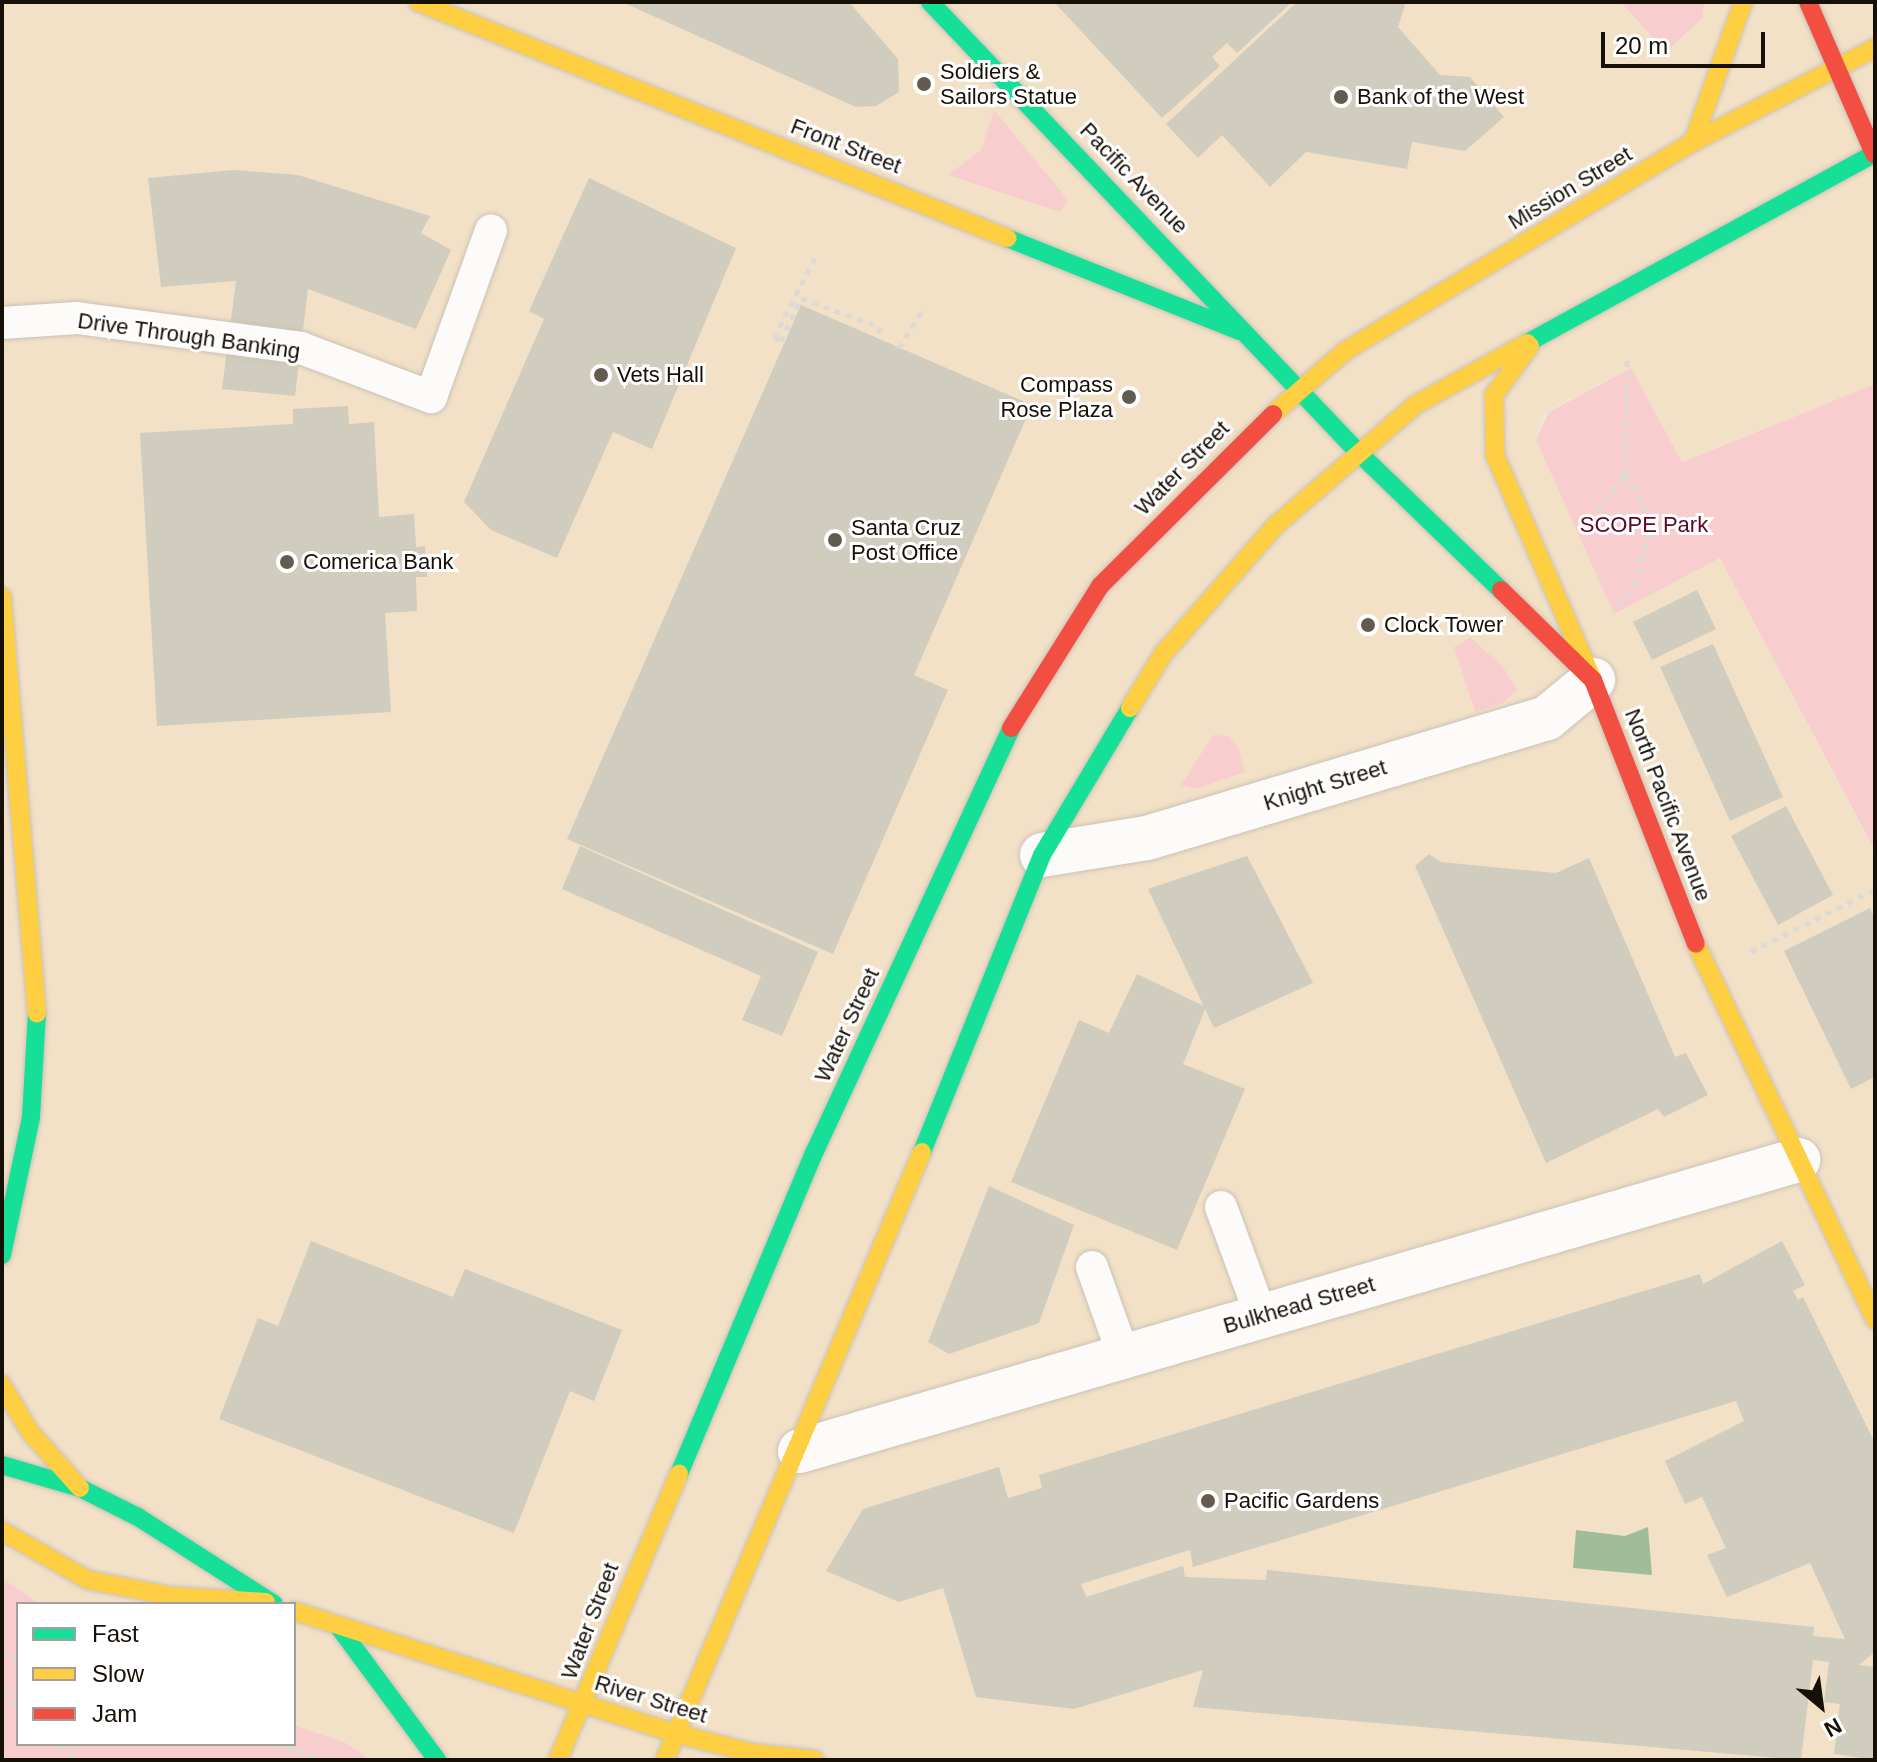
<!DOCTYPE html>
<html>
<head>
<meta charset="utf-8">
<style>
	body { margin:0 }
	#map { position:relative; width:1877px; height:1762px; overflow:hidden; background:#f1e6d6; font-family:Helvetica,sans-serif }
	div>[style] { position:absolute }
	.built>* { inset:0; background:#f3e1c7 }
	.green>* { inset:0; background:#f7cecd }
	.water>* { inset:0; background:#9ebd98 }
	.building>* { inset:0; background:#d0ccbe }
	.path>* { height:5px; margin-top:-2.5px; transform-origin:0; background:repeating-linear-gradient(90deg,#dddad5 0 6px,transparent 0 12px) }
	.roads { filter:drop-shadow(0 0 2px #cac2b6) drop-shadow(0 0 2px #cac2b6) }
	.lane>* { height:32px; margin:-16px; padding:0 16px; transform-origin:16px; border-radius:16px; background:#fdfbf9 }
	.street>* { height:44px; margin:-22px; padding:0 22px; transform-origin:22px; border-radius:22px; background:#fdfbf9 }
	.fast>* { height:18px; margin:-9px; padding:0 9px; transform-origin:9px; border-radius:9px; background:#16e098 }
	.slow>* { height:18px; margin:-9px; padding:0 9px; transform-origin:9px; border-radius:9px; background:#ffcf43 }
	.jam>* { height:18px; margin:-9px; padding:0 9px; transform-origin:9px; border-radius:9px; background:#f24e42 }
	.dots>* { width:22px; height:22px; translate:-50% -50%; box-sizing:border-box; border:4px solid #fff; border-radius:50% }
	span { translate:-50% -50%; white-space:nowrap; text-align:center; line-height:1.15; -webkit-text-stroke:6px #fff; paint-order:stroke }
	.poi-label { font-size:22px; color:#171007 }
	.left { translate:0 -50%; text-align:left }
	.right { translate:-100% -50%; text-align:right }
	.street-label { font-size:22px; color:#171007 }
	.park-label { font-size:22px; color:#5b0624 }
	.frame { position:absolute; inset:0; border:4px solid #171007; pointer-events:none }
	.legend { position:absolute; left:16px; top:1602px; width:280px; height:144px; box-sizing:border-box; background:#fff; border:2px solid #a29f9c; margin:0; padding:10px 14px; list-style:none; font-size:24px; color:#171007 }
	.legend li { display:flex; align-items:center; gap:16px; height:40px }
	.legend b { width:40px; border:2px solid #a29f9c }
	.north { position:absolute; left:1781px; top:1666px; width:80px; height:80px; -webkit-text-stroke:6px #fff; paint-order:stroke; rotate:151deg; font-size:22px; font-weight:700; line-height:32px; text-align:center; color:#171007 }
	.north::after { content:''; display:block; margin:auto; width:28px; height:36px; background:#171007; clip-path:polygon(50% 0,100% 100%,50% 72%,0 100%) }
	.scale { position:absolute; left:1601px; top:32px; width:164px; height:36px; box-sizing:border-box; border:4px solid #171007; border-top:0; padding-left:10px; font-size:24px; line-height:28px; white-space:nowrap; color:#171007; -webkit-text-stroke:6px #fff; paint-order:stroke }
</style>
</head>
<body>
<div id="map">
	<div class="built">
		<i style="clip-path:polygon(2px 2px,1875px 2px,1875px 384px,1681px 462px,1630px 368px,1555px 407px,1541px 418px,1535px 437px,1614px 614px,1720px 558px,1875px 853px,1875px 1760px,370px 1760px,346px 1743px,294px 1725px,294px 1604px,40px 1604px,2px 1578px)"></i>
	</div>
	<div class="green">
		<i style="clip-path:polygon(1621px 2px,1704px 2px,1702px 18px,1666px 52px)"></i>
		<i style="clip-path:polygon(994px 110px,1068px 200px,1060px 212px,948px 175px,981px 150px)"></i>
		<i style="clip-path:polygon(1631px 368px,1682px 462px,1875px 384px,1875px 851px,1720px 558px,1614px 614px,1536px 440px,1549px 412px)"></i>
		<i style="clip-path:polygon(1470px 637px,1503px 667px,1517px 690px,1503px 703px,1475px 712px,1454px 647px)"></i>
		<i style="clip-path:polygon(1213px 735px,1228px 736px,1238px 747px,1245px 772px,1195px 789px,1181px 785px)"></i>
		<i style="clip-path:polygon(2px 1578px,40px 1604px,18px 1604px,18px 1744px,294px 1744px,294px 1725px,346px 1743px,370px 1760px,2px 1760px)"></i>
	</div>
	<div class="water">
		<i style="clip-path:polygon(1648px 1527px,1652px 1575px,1573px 1568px,1576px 1530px,1625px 1536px)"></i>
	</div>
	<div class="building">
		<i style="clip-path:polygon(622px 2px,849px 2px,898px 59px,899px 92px,876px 106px,856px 107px)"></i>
		<i style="clip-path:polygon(1054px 2px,1292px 2px,1237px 53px,1227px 43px,1212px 57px,1220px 66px,1162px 118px)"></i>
		<i style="clip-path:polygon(1297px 2px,1406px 2px,1398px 27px,1440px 75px,1470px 77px,1504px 117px,1465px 151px,1412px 142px,1407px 169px,1306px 152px,1270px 187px,1222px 135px,1198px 158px,1166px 124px)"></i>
		<i style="clip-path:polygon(233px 170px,298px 175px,430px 216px,421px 233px,451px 250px,416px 329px,308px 289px,295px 396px,222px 389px,236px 281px,161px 287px,148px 178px)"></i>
		<i style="clip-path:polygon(589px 178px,736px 248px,652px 449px,613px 432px,557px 558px,491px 530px,464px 502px,544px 319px,529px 311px)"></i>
		<i style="clip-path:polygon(801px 305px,1032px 405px,914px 675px,948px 690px,833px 954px,567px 839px)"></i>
		<i style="clip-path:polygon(348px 406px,349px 424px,374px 422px,379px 517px,414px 514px,416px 547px,425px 546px,427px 577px,416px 577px,417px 611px,385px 613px,391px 712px,157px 726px,140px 433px,293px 424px,293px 409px)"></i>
		<i style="clip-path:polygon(1697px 590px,1716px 629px,1652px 660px,1633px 622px)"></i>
		<i style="clip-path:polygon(1713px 644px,1783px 797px,1730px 821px,1660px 667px)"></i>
		<i style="clip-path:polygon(1786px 806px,1833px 895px,1778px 925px,1731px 836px)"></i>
		<i style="clip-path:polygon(580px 846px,818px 952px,782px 1036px,742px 1020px,761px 976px,562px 889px)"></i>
		<i style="clip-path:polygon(1429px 854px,1441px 862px,1556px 873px,1589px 858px,1675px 1057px,1686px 1053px,1708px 1095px,1664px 1117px,1658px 1109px,1546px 1163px,1415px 866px)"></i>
		<i style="clip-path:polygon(1247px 856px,1313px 983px,1214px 1028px,1148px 889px)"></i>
		<i style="clip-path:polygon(1870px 908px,1875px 919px,1875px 1077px,1851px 1089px,1784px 951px)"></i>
		<i style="clip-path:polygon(1137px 974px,1206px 1007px,1183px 1064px,1245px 1089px,1177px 1250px,1011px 1182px,1079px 1020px,1109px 1033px)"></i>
		<i style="clip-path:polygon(989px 1186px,1074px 1225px,1039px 1323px,949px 1354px,928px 1342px)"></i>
		<i style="clip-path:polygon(311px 1241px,453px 1297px,465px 1269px,622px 1330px,594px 1401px,570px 1391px,514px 1533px,219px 1419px,258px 1318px,278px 1326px)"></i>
		<i style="clip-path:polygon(evenodd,1782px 1241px,1805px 1285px,1793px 1291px,1798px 1300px,1803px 1297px,1875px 1443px,1875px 1652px,1859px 1665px,1875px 1667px,1875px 1760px,1834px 1754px,1840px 1704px,1824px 1702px,1829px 1662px,1813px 1660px,1801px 1760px,1193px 1707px,1203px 1670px,1074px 1709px,976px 1697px,943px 1588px,899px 1602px,826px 1571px,863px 1509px,999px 1467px,1008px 1498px,1042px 1488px,1039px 1475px,1700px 1274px,1703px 1284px,1782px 1241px,1736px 1401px,1744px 1421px,1665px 1461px,1685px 1504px,1702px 1497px,1726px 1548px,1707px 1555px,1727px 1597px,1810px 1563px,1845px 1639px,1813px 1636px,1814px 1627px,1267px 1570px,1266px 1580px,1185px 1577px,1183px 1566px,1086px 1597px,1081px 1584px,1190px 1550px,1193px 1567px,1736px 1401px)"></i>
	</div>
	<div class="path">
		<i style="left:815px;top:258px;width:89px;rotate:117.4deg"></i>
		<i style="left:774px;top:337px;width:8px;rotate:30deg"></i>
		<i style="left:781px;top:341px;width:47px;rotate:-65.1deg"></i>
		<i style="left:801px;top:298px;width:84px;rotate:20.2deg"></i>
		<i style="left:880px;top:327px;width:11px;rotate:105deg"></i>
		<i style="left:899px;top:348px;width:49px;rotate:-58.2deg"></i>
		<i style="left:1584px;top:531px;width:70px;rotate:-54.3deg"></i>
		<i style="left:1625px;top:474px;width:114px;rotate:-89deg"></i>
		<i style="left:1618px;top:605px;width:26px;rotate:-50deg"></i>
		<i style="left:1635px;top:585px;width:53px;rotate:-74.6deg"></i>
		<i style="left:1649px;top:534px;width:35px;rotate:-103deg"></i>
		<i style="left:1641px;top:500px;width:31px;rotate:-122deg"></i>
		<i style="left:1751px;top:952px;width:139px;rotate:-26.9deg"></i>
		<i style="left:2px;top:1653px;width:17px;rotate:24deg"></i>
		<i style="left:2px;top:1692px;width:21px;rotate:41deg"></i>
		<i style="left:61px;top:1744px;width:24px;rotate:42deg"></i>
		<i style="left:276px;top:1744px;width:55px;rotate:16.8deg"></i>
	</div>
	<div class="roads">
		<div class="lane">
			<i style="left:2px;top:323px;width:75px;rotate:-3.8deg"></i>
			<i style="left:77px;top:318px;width:226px;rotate:7.6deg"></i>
			<i style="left:301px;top:348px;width:139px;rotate:20.7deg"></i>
			<i style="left:431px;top:397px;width:177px;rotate:-70.2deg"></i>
			<i style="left:1221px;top:1207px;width:116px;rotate:69.8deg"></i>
			<i style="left:1092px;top:1267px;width:96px;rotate:70.4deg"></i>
		</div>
		<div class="street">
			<i style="left:1042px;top:855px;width:106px;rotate:-9.2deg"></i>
			<i style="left:1147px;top:838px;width:418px;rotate:-16.7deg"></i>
			<i style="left:1547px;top:718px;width:60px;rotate:-39.6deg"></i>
			<i style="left:800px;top:1451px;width:1040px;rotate:-16.26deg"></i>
		</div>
		<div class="fast">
			<i style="left:930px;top:2px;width:621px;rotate:46.44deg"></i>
			<i style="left:1358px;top:452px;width:199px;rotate:44deg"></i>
			<i style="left:1007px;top:238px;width:250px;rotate:21.8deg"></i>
			<i style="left:1527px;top:343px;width:396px;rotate:-28.6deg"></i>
			<i style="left:922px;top:1152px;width:320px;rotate:-68deg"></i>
			<i style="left:1042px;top:855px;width:171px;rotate:-59.1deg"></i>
			<i style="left:2px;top:1255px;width:141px;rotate:-78.1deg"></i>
			<i style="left:31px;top:1117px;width:103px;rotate:-86.7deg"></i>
			<i style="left:2px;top:1465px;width:81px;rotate:16.4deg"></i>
			<i style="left:80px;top:1488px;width:65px;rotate:26.6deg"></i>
			<i style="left:138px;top:1517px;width:161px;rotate:32.6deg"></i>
			<i style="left:679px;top:1474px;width:350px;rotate:-67.2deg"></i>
			<i style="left:815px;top:1151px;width:466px;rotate:-65.1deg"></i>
			<i style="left:338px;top:1626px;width:167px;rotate:53.5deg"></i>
		</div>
		<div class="slow">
			<i style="left:418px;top:2px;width:635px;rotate:21.83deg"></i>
			<i style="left:1693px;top:142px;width:149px;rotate:-70.3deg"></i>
			<i style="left:1530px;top:346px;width:61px;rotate:126.3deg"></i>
			<i style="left:1494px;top:395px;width:60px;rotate:89deg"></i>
			<i style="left:1495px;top:455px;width:245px;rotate:66.5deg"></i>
			<i style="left:1273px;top:414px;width:96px;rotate:-41.2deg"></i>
			<i style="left:1345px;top:351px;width:406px;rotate:-31deg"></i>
			<i style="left:1693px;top:142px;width:205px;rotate:-27.3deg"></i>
			<i style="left:2px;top:597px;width:418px;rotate:85.2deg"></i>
			<i style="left:1130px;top:708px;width:63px;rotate:-58.6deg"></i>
			<i style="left:1163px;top:654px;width:170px;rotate:-48.8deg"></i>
			<i style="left:1275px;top:526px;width:185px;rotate:-40.8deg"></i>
			<i style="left:1415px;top:405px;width:128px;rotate:-29deg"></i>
			<i style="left:1696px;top:944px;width:416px;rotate:64.5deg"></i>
			<i style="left:2px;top:1385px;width:55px;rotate:59.2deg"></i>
			<i style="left:30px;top:1432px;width:75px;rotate:48.2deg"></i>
			<i style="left:2px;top:1531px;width:99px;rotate:29.7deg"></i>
			<i style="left:88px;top:1580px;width:84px;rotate:11deg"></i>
			<i style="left:170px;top:1596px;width:96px;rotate:3.6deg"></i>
			<i style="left:294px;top:1611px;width:403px;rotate:17.8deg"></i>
			<i style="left:678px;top:1734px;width:76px;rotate:14.4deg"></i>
			<i style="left:752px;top:1753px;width:63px;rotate:6.3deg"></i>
			<i style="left:558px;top:1760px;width:311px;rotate:-67.1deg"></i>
			<i style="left:665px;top:1760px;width:660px;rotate:-67.09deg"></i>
		</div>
		<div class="jam">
			<i style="left:1808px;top:2px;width:166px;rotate:66.5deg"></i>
			<i style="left:1501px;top:590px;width:129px;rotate:44.4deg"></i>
			<i style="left:1593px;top:680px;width:283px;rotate:68.7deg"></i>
			<i style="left:1011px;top:728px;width:168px;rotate:-57.9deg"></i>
			<i style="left:1100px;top:586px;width:244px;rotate:-44.8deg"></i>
		</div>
	</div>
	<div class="dots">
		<i style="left:924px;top:84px;background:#635b4f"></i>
		<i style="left:1341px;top:97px;background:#635b4f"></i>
		<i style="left:601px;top:375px;background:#635b4f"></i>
		<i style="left:1129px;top:397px;background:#635b4f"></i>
		<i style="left:835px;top:540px;background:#635b4f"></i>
		<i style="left:287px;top:562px;background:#635b4f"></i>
		<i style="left:1368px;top:625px;background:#635b4f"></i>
		<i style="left:1208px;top:1501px;background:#635b4f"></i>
	</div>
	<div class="poi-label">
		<span class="left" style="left:940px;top:84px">Soldiers &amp;<br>Sailors Statue</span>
		<span class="left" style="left:1357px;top:97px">Bank of the West</span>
		<span class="left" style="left:617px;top:375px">Vets Hall</span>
		<span class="right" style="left:1113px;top:397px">Compass<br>Rose Plaza</span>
		<span class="left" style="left:851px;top:540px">Santa Cruz<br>Post Office</span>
		<span class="left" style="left:303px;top:562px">Comerica Bank</span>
		<span class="left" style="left:1384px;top:625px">Clock Tower</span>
		<span class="left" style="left:1224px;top:1501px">Pacific Gardens</span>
	</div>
	<div class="street-label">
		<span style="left:846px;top:146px;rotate:21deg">Front Street</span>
		<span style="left:1134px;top:178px;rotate:46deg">Pacific Avenue</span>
		<span style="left:1570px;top:188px;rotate:-31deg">Mission Street</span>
		<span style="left:189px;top:336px;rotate:8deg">Drive Through Banking</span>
		<span style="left:1182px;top:468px;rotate:-45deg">Water Street</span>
		<span style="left:1325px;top:785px;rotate:-17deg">Knight Street</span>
		<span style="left:1668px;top:805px;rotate:69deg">North Pacific Avenue</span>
		<span style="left:847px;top:1025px;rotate:-65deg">Water Street</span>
		<span style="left:1299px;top:1305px;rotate:-16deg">Bulkhead Street</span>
		<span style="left:590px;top:1621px;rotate:-69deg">Water Street</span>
		<span style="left:651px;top:1699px;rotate:17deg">River Street</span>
	</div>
	<div class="park-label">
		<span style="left:1644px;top:525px">SCOPE Park</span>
	</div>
	<div class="frame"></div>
	<ul class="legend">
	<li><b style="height:10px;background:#16e098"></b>Fast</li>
	<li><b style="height:10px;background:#ffcf43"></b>Slow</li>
	<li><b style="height:10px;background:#f24e42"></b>Jam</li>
	</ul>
	<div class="north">N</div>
	<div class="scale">20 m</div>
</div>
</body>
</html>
